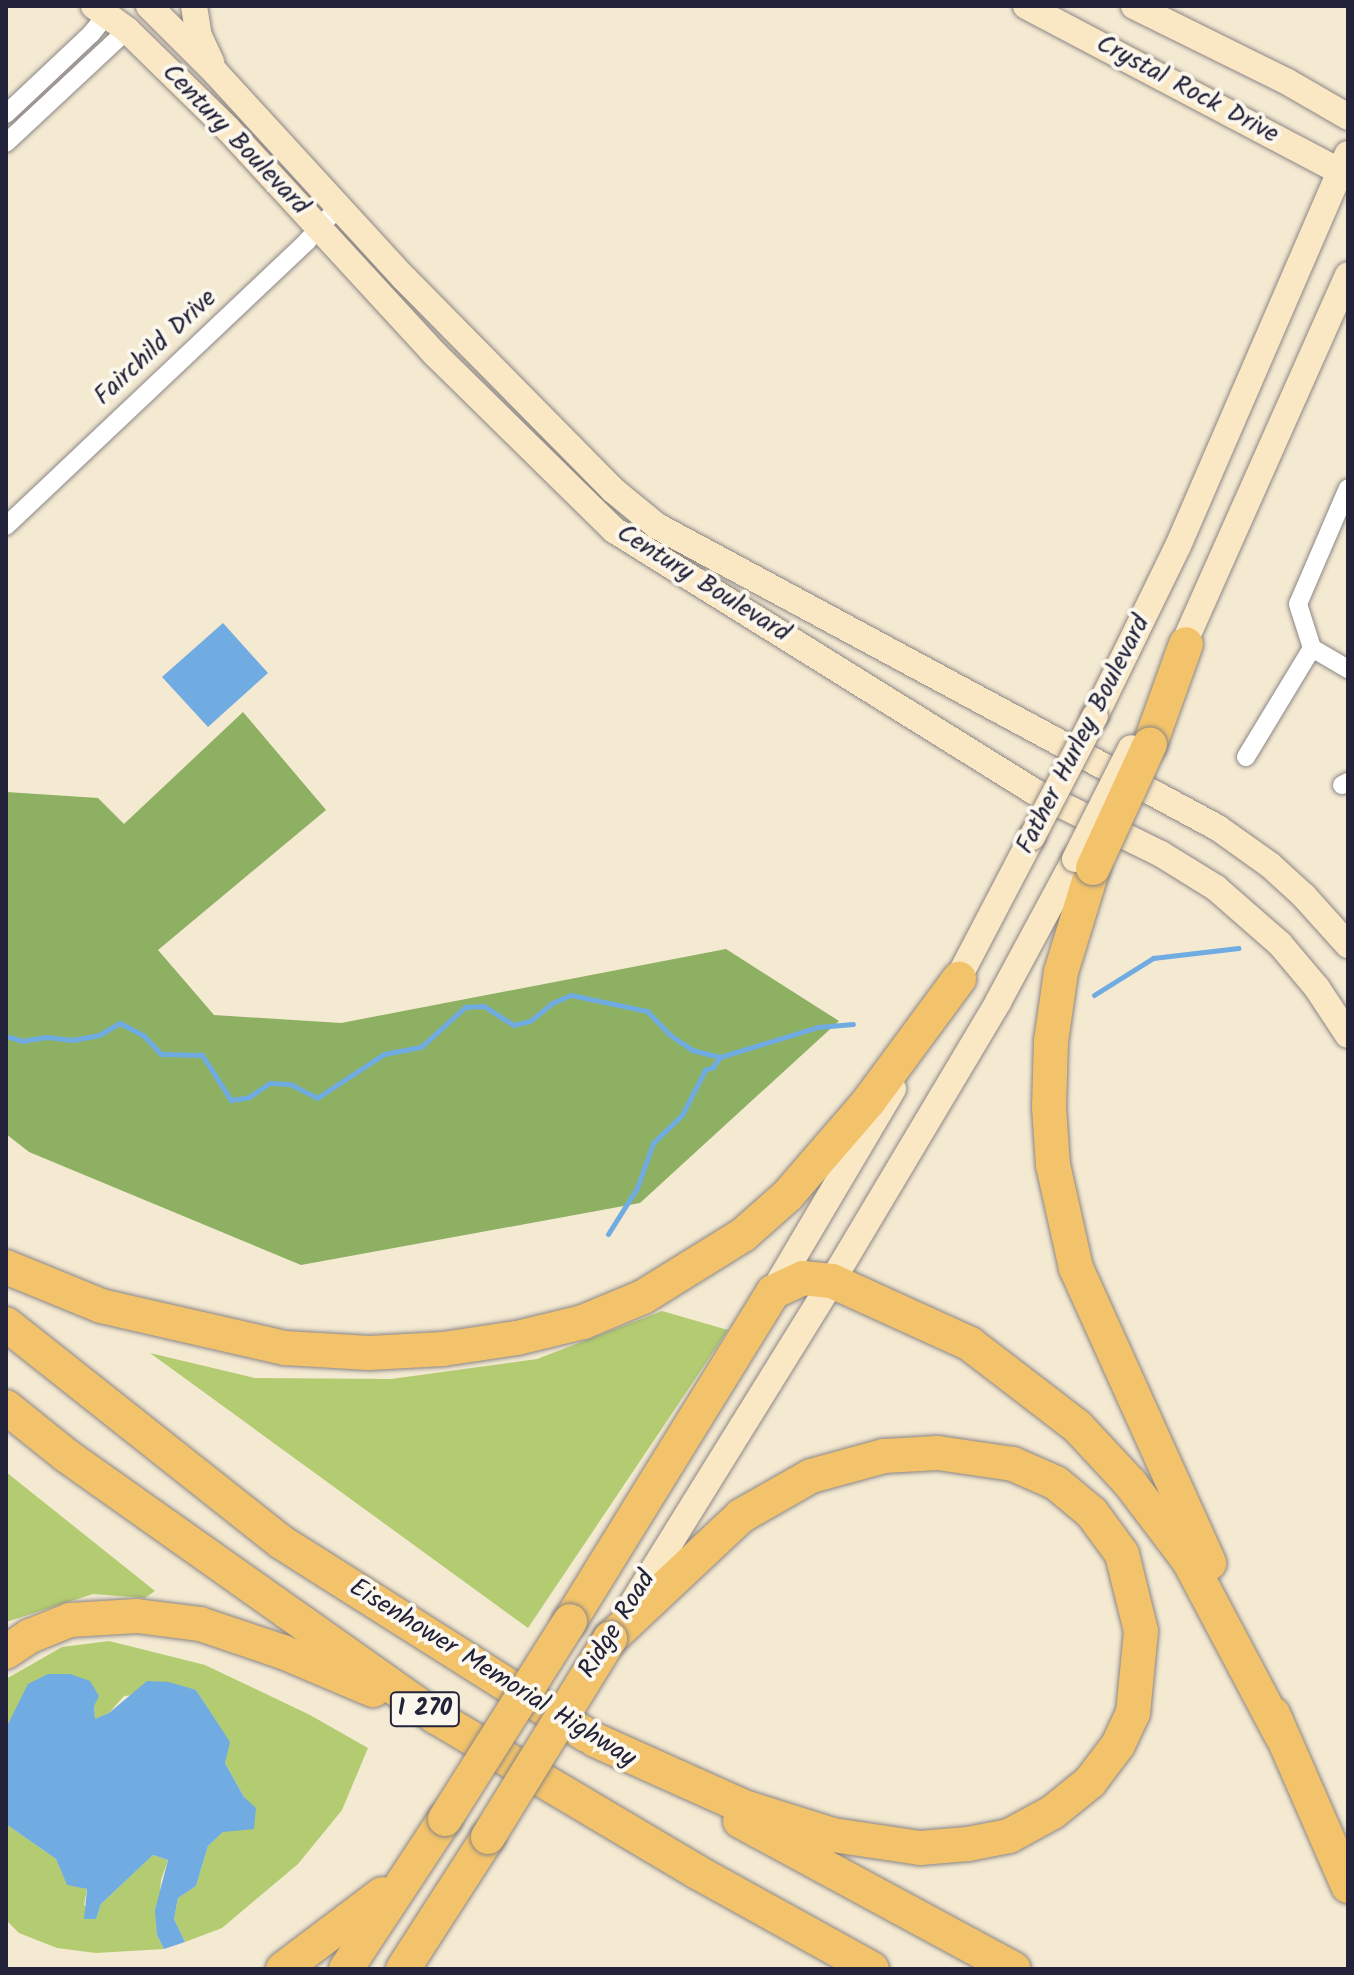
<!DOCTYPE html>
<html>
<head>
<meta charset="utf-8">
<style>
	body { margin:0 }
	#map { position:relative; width:1354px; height:1975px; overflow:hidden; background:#f4e9d1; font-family:Kalam,sans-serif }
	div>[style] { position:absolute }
	.green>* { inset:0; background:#b3cc71 }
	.forest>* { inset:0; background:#8eb063 }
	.water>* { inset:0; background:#70abe1 }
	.stream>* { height:5px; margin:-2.5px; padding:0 2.5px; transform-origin:2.5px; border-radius:2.5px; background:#70abe1 }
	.roads { filter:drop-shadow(0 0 2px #8b8686) drop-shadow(0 0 2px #8b8686) }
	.street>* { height:18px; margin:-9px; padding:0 9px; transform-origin:9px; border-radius:9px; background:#fff }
	.secondary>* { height:26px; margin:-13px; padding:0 13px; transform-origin:13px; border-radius:13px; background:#fae7c3 }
	.highway>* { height:34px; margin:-17px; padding:0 17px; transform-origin:17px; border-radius:17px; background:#f2c36a }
	.bridges { filter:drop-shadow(0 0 2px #8b8686) drop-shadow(0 0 2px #8b8686) }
	.secondary-bridge>* { height:26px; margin:-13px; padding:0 13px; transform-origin:13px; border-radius:13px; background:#fae7c3 }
	.highway-bridge>* { height:34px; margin:-17px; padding:0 17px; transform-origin:17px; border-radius:17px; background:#f2c36a }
	span { translate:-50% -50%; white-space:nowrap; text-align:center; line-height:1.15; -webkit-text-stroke:8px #fbf7ec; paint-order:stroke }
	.shield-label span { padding:2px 6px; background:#fbf7ec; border:2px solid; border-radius:6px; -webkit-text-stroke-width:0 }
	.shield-label { font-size:24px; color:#22223b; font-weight:700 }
	.street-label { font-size:26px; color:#22223b }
	.frame { position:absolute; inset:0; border:8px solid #22223b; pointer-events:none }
</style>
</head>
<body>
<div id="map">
	<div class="green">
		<i style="clip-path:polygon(662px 1311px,728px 1330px,528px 1628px,150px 1353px,255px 1378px,391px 1379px,537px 1359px)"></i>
		<i style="clip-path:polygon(6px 1472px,155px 1591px,145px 1598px,93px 1594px,6px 1622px)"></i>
		<i style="clip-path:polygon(109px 1641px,205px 1665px,310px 1715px,368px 1748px,342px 1810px,298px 1864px,222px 1928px,185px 1942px,174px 1919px,178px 1898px,196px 1886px,208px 1846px,223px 1832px,244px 1797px,225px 1763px,229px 1742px,196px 1690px,124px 1696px,109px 1713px,95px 1720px,94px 1706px,16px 1710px,6px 1728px,6px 1679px,62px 1647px)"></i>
		<i style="clip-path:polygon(6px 1824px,56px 1859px,67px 1884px,87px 1889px,84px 1905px,96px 1919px,101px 1904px,153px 1855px,168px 1860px,161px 1880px,157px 1935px,164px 1949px,96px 1953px,57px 1948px,19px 1933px,6px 1920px)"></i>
	</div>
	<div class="forest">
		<i style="clip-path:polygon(243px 712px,326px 810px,158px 950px,214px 1015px,341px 1023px,726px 949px,839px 1021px,640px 1203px,301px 1265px,29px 1152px,6px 1134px,6px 792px,98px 798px,124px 824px)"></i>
	</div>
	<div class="water">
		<i style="clip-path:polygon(223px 623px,268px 673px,208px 727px,162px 677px)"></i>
		<i style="clip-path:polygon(48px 1674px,70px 1674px,90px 1681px,99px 1696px,94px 1706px,95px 1719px,109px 1713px,147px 1681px,169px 1682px,196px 1690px,230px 1742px,225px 1763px,244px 1797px,256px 1808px,254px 1829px,223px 1832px,208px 1846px,196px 1886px,178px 1898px,174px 1919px,185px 1942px,164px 1949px,157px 1935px,155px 1910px,168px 1860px,153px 1855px,101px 1904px,96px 1919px,84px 1919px,87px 1889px,67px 1885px,56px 1859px,6px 1824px,6px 1728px,28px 1684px)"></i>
	</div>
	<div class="stream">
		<i style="left:1094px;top:995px;width:70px;rotate:-32.1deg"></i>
		<i style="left:1153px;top:958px;width:86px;rotate:-6.7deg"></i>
		<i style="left:6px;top:1036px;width:17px;rotate:17deg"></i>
		<i style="left:22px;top:1041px;width:25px;rotate:-9deg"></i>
		<i style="left:47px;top:1037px;width:25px;rotate:7deg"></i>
		<i style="left:72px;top:1040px;width:27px;rotate:-10deg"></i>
		<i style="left:99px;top:1035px;width:24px;rotate:-30deg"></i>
		<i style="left:120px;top:1023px;width:27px;rotate:28deg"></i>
		<i style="left:144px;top:1036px;width:25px;rotate:47deg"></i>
		<i style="left:161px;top:1054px;width:41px;rotate:1.4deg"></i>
		<i style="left:202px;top:1055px;width:54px;rotate:57.2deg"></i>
		<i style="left:231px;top:1100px;width:18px;rotate:-9deg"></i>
		<i style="left:249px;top:1097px;width:25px;rotate:-34deg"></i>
		<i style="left:270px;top:1083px;width:20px;rotate:3deg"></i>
		<i style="left:290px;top:1084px;width:30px;rotate:27deg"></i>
		<i style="left:317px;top:1098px;width:80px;rotate:-33.3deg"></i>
		<i style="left:384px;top:1054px;width:38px;rotate:-11deg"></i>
		<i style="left:421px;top:1047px;width:59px;rotate:-42.3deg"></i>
		<i style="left:465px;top:1007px;width:19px;rotate:-3deg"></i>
		<i style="left:484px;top:1006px;width:35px;rotate:33deg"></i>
		<i style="left:513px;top:1025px;width:17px;rotate:-13deg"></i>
		<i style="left:530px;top:1021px;width:28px;rotate:-39deg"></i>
		<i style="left:552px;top:1003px;width:21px;rotate:-23deg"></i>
		<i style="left:571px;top:995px;width:78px;rotate:11.9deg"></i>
		<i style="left:647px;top:1011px;width:33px;rotate:46deg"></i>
		<i style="left:670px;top:1035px;width:27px;rotate:34deg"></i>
		<i style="left:692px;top:1050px;width:29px;rotate:14deg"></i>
		<i style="left:720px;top:1057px;width:102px;rotate:-17deg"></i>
		<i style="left:818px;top:1027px;width:35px;rotate:-5deg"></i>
		<i style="left:608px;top:1234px;width:54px;rotate:-57.8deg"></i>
		<i style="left:637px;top:1188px;width:48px;rotate:-70.4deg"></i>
		<i style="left:653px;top:1143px;width:40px;rotate:-44deg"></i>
		<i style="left:682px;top:1115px;width:51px;rotate:-62.9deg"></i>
		<i style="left:705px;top:1070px;width:9px;rotate:-21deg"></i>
		<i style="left:713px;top:1067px;width:12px;rotate:-55deg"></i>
	</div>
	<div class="roads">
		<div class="street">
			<i style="left:6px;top:114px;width:117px;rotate:-43.3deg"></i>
			<i style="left:91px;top:34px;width:27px;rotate:-51deg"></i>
			<i style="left:6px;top:143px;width:166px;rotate:-43deg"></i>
			<i style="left:6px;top:526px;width:415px;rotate:-43.4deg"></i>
			<i style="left:307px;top:241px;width:49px;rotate:-47.5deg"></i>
			<i style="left:1312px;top:648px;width:42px;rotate:30.3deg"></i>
			<i style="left:1246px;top:757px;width:127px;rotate:-58.8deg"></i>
			<i style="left:1312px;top:648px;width:46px;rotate:-107.7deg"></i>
			<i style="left:1298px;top:604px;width:126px;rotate:-66.7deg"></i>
			<i style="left:1342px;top:785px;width:7px;rotate:-27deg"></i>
		</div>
		<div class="secondary">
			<i style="left:94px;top:6px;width:41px;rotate:36deg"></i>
			<i style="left:127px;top:30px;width:141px;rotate:44.4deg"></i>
			<i style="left:228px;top:129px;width:306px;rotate:47.4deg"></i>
			<i style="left:435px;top:354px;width:251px;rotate:44.5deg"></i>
			<i style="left:614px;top:530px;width:494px;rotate:31.9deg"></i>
			<i style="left:1033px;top:791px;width:143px;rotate:26.2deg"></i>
			<i style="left:1161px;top:854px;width:65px;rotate:31.7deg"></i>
			<i style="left:1216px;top:888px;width:85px;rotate:41.2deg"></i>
			<i style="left:1280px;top:944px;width:57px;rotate:49.9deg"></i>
			<i style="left:1317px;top:988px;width:56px;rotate:56.6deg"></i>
			<i style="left:149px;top:6px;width:95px;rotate:45deg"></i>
			<i style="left:216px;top:73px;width:278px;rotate:47.5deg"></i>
			<i style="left:404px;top:278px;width:298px;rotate:45.4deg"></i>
			<i style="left:613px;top:490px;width:57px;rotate:39.3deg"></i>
			<i style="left:657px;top:526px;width:637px;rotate:28.29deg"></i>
			<i style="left:1218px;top:828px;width:64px;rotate:35.4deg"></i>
			<i style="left:1270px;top:865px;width:46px;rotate:42.4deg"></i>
			<i style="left:1304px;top:896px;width:66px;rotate:48.1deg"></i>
			<i style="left:194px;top:6px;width:30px;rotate:81deg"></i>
			<i style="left:199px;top:36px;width:29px;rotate:65deg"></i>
			<i style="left:1026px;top:6px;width:364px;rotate:27.8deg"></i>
			<i style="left:1134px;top:6px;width:169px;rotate:26.3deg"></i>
			<i style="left:1286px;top:81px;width:72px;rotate:30.1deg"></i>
			<i style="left:1177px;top:659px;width:420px;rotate:-66deg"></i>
			<i style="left:1095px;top:716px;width:189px;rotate:-64deg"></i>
			<i style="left:1178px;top:546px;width:427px;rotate:-66.6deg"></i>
			<i style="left:950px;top:994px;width:177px;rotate:-62.4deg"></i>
			<i style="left:773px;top:1292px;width:236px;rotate:-59.4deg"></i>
			<i style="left:627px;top:1612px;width:389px;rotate:-58.2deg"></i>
			<i style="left:832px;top:1281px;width:325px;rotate:-59.2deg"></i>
			<i style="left:998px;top:1002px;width:162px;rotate:-61.7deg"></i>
		</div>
		<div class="highway">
			<i style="left:1150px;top:744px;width:106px;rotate:-70.2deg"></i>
			<i style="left:1093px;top:868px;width:109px;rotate:107.1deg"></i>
			<i style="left:1061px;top:972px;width:70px;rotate:98.2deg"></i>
			<i style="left:1051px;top:1041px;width:66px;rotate:91.7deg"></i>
			<i style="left:1049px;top:1107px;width:58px;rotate:86.1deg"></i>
			<i style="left:1053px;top:1165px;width:106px;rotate:77.4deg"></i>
			<i style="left:1076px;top:1268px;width:324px;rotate:65.7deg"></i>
			<i style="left:6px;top:1267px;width:103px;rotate:22.3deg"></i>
			<i style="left:101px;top:1306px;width:189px;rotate:12.9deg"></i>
			<i style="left:285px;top:1348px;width:84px;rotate:3.4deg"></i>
			<i style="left:369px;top:1353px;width:74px;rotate:-3.1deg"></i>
			<i style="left:443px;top:1349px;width:75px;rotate:-8.5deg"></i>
			<i style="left:517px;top:1338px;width:68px;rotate:-13.6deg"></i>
			<i style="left:583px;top:1322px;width:65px;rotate:-22.6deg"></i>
			<i style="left:643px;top:1297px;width:118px;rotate:-31.8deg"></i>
			<i style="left:743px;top:1235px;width:60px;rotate:-41.6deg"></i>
			<i style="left:788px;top:1195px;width:124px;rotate:-49.2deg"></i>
			<i style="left:869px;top:1101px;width:152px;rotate:-53.6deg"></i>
			<i style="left:6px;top:1324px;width:351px;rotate:38.4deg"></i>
			<i style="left:281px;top:1542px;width:361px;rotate:32.3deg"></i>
			<i style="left:6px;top:1407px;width:78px;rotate:38.8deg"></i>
			<i style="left:67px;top:1456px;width:452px;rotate:35.3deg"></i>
			<i style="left:436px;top:1717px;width:304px;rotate:30.7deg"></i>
			<i style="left:697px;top:1872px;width:200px;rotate:29deg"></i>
			<i style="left:570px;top:1621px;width:387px;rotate:-58.3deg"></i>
			<i style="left:773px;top:1292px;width:33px;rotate:-25deg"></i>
			<i style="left:803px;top:1278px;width:29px;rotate:6deg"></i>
			<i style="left:832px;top:1281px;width:152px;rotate:24.5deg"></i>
			<i style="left:970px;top:1344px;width:135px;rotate:37.5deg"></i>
			<i style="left:1077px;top:1426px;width:78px;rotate:47.1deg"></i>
			<i style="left:1130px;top:1483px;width:98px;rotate:52.9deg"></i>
			<i style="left:1189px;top:1561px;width:197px;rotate:62.1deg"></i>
			<i style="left:6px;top:1652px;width:29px;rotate:-34deg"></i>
			<i style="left:30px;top:1636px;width:43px;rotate:-21.8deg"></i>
			<i style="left:70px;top:1620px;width:67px;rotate:-3.4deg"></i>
			<i style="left:137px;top:1616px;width:64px;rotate:7.2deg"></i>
			<i style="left:200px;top:1624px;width:88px;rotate:18.6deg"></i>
			<i style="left:283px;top:1652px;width:98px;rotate:22.9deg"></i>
			<i style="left:1273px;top:1714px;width:188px;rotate:66.4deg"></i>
			<i style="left:595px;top:1740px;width:163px;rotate:24.2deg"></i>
			<i style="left:744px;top:1807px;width:93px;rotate:17.5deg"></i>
			<i style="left:833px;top:1835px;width:88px;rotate:8.5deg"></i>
			<i style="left:920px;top:1848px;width:48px;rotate:-4.8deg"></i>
			<i style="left:968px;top:1844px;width:42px;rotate:-11deg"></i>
			<i style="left:1009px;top:1836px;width:50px;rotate:-28.6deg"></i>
			<i style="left:1053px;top:1812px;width:48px;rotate:-39deg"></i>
			<i style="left:1090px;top:1782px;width:46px;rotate:-52.9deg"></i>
			<i style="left:1118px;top:1745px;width:35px;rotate:-65deg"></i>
			<i style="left:1133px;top:1713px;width:82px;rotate:-84.4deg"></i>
			<i style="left:1141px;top:1631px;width:79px;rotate:-103.9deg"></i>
			<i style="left:1122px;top:1554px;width:51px;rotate:-126.2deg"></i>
			<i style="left:1092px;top:1513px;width:47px;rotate:-140.2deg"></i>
			<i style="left:1056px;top:1483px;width:47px;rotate:-156.2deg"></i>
			<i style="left:1013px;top:1464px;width:76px;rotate:-171.7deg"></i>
			<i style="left:938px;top:1453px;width:54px;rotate:176.8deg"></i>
			<i style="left:884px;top:1456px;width:76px;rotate:164.7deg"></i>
			<i style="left:811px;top:1476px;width:81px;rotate:150.3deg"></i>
			<i style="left:741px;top:1516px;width:180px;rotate:136.8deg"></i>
			<i style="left:740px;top:1821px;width:311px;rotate:28.4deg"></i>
			<i style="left:283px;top:1969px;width:124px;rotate:-37.1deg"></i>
			<i style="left:346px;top:1969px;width:180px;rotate:-56.6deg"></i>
			<i style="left:403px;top:1969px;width:157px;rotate:-57.2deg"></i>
		</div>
	</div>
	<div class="bridges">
		<div class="secondary-bridge">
			<i style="left:1032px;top:837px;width:136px;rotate:-62.5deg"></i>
			<i style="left:1075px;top:859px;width:124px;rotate:-63.2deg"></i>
		</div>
		<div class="highway-bridge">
			<i style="left:1093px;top:868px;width:136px;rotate:-65.3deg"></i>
			<i style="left:445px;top:1819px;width:234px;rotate:-57.7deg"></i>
			<i style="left:488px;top:1837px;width:233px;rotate:-58.4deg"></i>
		</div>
	</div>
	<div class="shield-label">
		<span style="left:425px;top:1709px">I 270</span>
	</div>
	<div class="street-label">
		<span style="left:1187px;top:90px;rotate:28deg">Crystal Rock Drive</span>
		<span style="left:235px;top:140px;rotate:46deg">Century Boulevard</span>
		<span style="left:156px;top:348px;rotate:-43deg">Fairchild Drive</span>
		<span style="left:703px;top:584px;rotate:32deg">Century Boulevard</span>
		<span style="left:1084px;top:735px;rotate:-63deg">Father Hurley Boulevard</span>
		<span style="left:618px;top:1625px;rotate:-58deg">Ridge Road</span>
		<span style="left:492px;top:1674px;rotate:32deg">Eisenhower Memorial Highway</span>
	</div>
	<div class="frame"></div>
</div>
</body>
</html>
